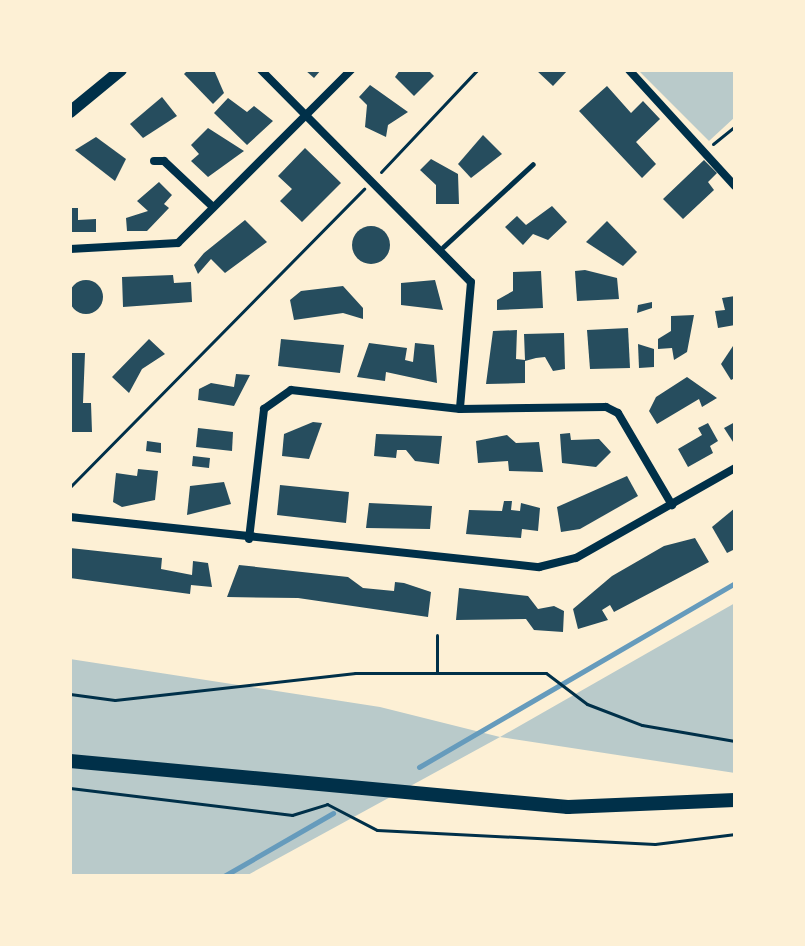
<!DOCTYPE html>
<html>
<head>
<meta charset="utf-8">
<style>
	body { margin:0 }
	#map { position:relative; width:805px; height:946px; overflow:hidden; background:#fdf0d5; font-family:"PT Sans",sans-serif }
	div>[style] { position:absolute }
	.green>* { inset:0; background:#b9caca }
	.stream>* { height:5px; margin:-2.5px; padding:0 2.5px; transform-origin:2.5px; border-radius:2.5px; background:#669bbc }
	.building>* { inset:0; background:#264d5e }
	.round { border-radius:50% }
	.path>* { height:3px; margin:-1.5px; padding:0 1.5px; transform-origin:1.5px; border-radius:1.5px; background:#003049 }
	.service>* { height:5px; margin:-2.5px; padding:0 2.5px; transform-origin:2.5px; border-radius:2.5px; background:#003049 }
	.minor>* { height:8px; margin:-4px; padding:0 4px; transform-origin:4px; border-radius:4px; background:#003049 }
	.tertiary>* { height:12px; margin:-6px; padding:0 6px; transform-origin:6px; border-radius:6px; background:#003049 }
	.secondary>* { height:14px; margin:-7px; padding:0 7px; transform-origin:7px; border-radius:7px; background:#003049 }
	span { translate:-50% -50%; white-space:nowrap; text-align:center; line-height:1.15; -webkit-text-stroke:6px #fdf0d5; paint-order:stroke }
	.frame { position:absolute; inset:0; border:72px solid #fdf0d5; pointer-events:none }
</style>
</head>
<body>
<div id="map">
	<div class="green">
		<i style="clip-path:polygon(638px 70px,735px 70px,735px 117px,709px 141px)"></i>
		<i style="clip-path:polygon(735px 603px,735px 773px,500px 737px,246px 876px,70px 876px,70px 659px,380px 707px,500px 737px)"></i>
	</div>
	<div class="stream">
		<i style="left:419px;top:767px;width:366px;rotate:-30.2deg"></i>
		<i style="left:224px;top:876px;width:126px;rotate:-30deg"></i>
	</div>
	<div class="building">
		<i style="clip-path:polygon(188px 70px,214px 70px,224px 93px,213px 104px,184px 74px)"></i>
		<i style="clip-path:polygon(305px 70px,321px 70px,314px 78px)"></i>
		<i style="clip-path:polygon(400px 70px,428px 70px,434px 76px,414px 96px,395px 77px)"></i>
		<i style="clip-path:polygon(536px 70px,568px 70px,553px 86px)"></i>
		<i style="clip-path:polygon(370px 85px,408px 112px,388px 125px,386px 137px,365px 127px,367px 105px,359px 97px)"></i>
		<i style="clip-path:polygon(607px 86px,631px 113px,643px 101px,660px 119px,636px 142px,656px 164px,642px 178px,579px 111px)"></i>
		<i style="clip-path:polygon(162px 97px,177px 116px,143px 138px,130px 124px)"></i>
		<i style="clip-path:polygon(228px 98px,247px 112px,254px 106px,273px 121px,247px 145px,214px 113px)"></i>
		<i style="clip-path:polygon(208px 128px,244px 151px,208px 177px,191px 161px,199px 154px,191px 145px)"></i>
		<i style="clip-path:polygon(483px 135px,502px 154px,471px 178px,458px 164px)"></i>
		<i style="clip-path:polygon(96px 137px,126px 159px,115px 181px,75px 150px)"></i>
		<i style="clip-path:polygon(305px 148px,341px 183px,302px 222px,280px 201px,292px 189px,278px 176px)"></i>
		<i style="clip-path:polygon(431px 159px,458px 174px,459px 204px,436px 204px,436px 185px,420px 170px)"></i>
		<i style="clip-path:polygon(704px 160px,717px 173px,708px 182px,714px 190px,683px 219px,663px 199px)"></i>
		<i style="clip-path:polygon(159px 182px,172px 195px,164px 204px,169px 208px,147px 231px,127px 231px,126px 218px,148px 211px,137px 201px)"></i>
		<i style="clip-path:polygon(552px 206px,567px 222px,548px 240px,533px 234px,523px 245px,505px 227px,517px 216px,526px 225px)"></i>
		<i style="clip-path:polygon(70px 208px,78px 208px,78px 220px,96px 219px,96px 232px,70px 232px)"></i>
		<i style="clip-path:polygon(245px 220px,267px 242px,225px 273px,211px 259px,198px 274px,194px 265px,204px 253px)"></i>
		<i style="clip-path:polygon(607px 221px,637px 252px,623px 266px,586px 242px)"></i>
		<i class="round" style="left:352px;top:226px;width:38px;height:38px"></i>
		<i style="clip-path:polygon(585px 270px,617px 278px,619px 299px,577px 301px,575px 271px)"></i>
		<i style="clip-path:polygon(541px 271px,543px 308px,497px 310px,497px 300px,513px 291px,513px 272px)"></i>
		<i style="clip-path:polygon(173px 275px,174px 283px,191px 282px,192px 302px,123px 307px,122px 277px)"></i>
		<i style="clip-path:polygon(435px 280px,443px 310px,401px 305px,401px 283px)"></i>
		<i class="round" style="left:69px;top:280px;width:34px;height:34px"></i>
		<i style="clip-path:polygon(343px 286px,363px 308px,363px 319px,343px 313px,294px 320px,290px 300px,301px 291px)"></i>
		<i style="clip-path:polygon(735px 296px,735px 325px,718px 328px,715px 311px,725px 310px,722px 298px)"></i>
		<i style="clip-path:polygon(652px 302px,652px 308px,637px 313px,638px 305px)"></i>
		<i style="clip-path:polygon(694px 315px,687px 352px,674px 360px,672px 348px,658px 349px,658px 339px,671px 331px,671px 316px)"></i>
		<i style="clip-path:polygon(628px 328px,630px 368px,590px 369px,587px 330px)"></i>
		<i style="clip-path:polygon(517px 330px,516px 359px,525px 360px,524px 334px,564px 333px,565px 369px,553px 371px,545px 357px,536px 358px,525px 361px,525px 383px,486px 384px,493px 331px)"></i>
		<i style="clip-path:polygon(149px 339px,165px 354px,142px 369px,129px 393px,112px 377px)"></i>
		<i style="clip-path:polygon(281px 339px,344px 345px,340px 373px,278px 366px)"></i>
		<i style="clip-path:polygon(369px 343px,407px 348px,405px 360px,413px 362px,415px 343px,434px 345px,437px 383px,386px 372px,385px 381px,357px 377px)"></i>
		<i style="clip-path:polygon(735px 343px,735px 378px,731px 380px,721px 364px)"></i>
		<i style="clip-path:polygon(638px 344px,654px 349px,654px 367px,639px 368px)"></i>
		<i style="clip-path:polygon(70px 353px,85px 353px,83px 403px,91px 403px,92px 432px,70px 432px)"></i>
		<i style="clip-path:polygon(236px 374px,250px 375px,234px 406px,198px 400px,199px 389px,211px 383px,234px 387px)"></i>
		<i style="clip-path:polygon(687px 377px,717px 398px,702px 407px,699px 399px,657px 424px,649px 411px,656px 397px)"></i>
		<i style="clip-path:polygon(313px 422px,322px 423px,309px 459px,282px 456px,284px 434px)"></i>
		<i style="clip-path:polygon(735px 422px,735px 445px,724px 428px)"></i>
		<i style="clip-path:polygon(708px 423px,718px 441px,710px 446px,713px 453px,688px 467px,678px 449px,702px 435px,698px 428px)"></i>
		<i style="clip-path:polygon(198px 428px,233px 432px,232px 451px,196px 447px)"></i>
		<i style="clip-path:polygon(570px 433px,571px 440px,599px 439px,611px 452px,596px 467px,562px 463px,560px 434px)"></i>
		<i style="clip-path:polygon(376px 434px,442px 436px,439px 464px,415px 461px,406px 450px,397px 450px,396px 458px,374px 456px)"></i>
		<i style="clip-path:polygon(507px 435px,516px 443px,539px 442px,543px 472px,509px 471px,508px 461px,478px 463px,476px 441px)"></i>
		<i style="clip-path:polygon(147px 441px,161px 443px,161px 453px,146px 451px)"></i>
		<i style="clip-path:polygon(193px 456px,210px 458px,209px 468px,192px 466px)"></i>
		<i style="clip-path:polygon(138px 469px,158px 471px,155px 500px,122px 507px,113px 502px,116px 473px,137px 476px)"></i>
		<i style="clip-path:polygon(627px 476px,638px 496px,580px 529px,561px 532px,557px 507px)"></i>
		<i style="clip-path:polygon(224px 482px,231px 504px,187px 515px,190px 486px)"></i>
		<i style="clip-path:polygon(280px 485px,349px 492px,346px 523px,277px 515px)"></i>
		<i style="clip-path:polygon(504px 501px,512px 501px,511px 510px,520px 511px,521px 503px,540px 508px,538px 531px,522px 529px,521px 538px,466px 534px,469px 510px,502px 511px)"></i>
		<i style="clip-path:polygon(369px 503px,432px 506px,430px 529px,366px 528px)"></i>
		<i style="clip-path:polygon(735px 508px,735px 549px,727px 553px,712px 527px)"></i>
		<i style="clip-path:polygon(695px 538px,709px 562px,614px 612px,610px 605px,602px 610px,608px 620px,578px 629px,573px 609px,612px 576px,664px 546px)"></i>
		<i style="clip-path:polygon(70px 548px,162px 558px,161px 569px,192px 575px,193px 561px,208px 563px,212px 587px,191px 585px,190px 594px,70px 578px)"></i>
		<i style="clip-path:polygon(239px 565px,348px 577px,363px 588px,394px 591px,395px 582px,404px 583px,431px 592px,428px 617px,298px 598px,227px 597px)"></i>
		<i style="clip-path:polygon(459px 588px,528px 596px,538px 609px,554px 606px,564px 611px,563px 632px,534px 630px,526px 619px,456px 620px)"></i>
	</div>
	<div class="path">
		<i style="left:713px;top:144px;width:28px;rotate:-39deg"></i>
		<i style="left:381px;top:172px;width:140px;rotate:-46.7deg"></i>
		<i style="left:70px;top:487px;width:419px;rotate:-45.4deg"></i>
		<i style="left:437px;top:671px;width:36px;rotate:-90deg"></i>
		<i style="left:70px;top:694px;width:45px;rotate:7.6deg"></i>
		<i style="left:115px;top:700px;width:242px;rotate:-6.4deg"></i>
		<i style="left:355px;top:673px;width:191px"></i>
		<i style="left:546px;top:673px;width:51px;rotate:37.1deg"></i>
		<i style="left:587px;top:704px;width:59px;rotate:20.9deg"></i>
		<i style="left:642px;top:725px;width:94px;rotate:9.8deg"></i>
		<i style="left:70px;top:788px;width:224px;rotate:6.9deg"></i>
		<i style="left:292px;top:815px;width:37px;rotate:-17deg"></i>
		<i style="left:327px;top:804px;width:56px;rotate:27.5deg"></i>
		<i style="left:377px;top:830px;width:278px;rotate:2.9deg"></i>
		<i style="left:655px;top:844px;width:81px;rotate:-7.1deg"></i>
	</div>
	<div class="service">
		<i style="left:443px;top:247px;width:122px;rotate:-42.7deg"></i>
	</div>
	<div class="minor">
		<i style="left:261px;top:70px;width:298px;rotate:45.3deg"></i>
		<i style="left:471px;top:282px;width:127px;rotate:95deg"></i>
		<i style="left:629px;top:70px;width:157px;rotate:47.6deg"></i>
		<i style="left:154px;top:161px;width:10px"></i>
		<i style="left:164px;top:161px;width:67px;rotate:43.2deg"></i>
		<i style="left:70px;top:249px;width:108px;rotate:-3.2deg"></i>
		<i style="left:178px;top:243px;width:245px;rotate:-45deg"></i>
		<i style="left:70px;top:517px;width:472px;rotate:6.1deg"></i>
		<i style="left:539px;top:567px;width:38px;rotate:-14deg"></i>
		<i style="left:576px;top:558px;width:183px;rotate:-29.5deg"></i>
		<i style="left:249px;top:539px;width:131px;rotate:-83.4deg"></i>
		<i style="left:264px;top:409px;width:33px;rotate:-35deg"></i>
		<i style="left:291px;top:390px;width:170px;rotate:6.4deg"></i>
		<i style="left:460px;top:409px;width:146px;rotate:-0.8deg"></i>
		<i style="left:606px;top:407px;width:13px;rotate:27deg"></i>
		<i style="left:618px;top:413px;width:107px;rotate:59.6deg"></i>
	</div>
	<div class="tertiary">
		<i style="left:70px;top:112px;width:66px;rotate:-39.5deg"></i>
	</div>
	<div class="secondary">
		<i style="left:70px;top:761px;width:500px;rotate:5.28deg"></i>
		<i style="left:568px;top:807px;width:167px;rotate:-2.4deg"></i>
	</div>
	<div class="frame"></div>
</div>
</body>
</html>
